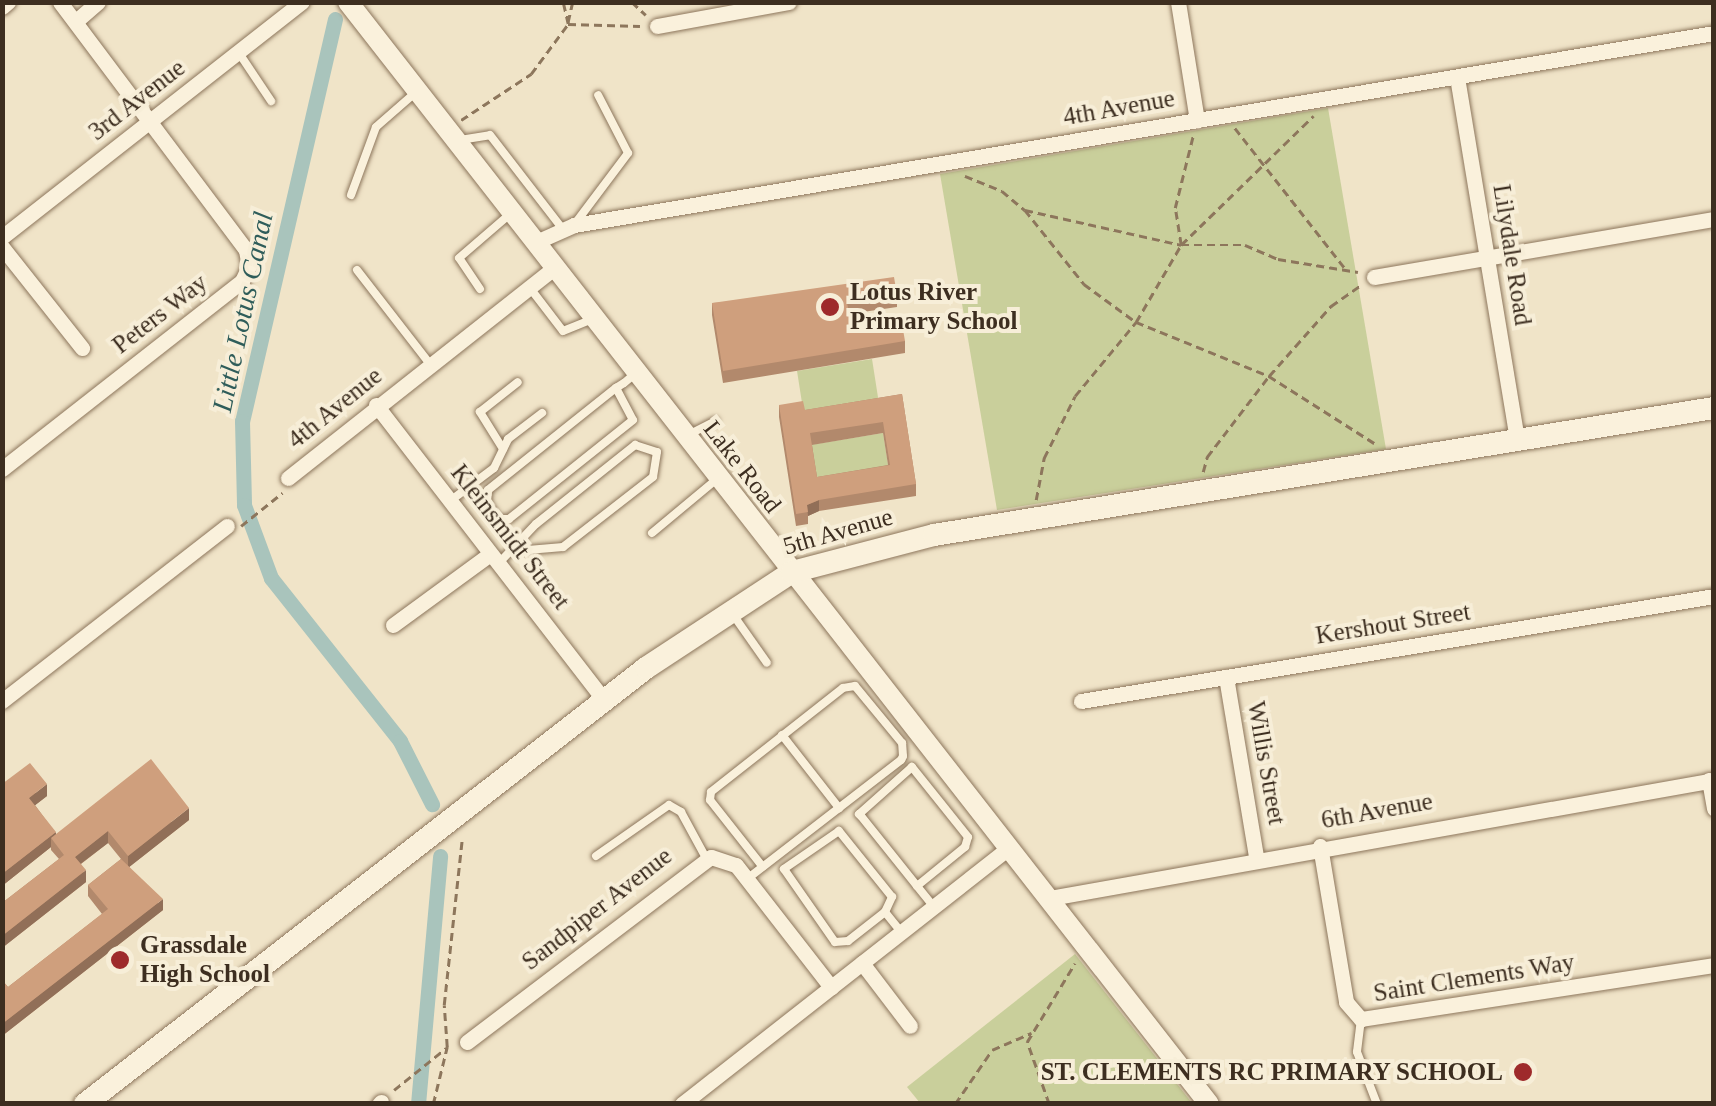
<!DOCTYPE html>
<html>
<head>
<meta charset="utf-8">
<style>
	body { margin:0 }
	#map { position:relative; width:1716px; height:1106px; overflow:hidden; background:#f0e4c8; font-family:"Times New Roman",serif }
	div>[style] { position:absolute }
	.green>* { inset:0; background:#c9cf9b }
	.canal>* { height:15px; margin:-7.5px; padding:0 7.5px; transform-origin:7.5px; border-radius:7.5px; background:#a9c4bc }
	.path>* { height:2.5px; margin-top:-1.25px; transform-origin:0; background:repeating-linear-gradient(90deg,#8d765c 0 8px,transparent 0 13px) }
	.roads { filter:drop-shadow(0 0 2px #8d765c) drop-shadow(0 0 2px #8d765c) }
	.service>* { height:8px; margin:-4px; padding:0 4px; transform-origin:4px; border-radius:4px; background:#faf1dc }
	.minor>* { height:15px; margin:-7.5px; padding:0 7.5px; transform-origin:7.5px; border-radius:7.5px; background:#faf1dc }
	.tertiary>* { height:20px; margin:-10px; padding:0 10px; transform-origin:10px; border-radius:10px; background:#faf1dc }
	.secondary>* { height:22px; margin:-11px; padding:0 11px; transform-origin:11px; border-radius:11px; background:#faf1dc }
	.wall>* { inset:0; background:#b2896c }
	.shaded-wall>* { inset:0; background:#916f58 }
	.building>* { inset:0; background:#cf9f7d }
	.dots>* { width:28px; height:28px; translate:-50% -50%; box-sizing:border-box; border:5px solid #f7eed8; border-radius:50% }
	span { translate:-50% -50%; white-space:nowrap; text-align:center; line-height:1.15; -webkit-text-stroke:8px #f7eed8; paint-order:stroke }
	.street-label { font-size:25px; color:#3d2e20 }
	.poi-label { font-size:25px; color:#3d2e20; font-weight:700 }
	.left { translate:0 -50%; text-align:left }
	.right { translate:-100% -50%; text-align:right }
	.water-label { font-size:28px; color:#2f5d5a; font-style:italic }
	.frame { position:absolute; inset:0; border:5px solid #3d2e20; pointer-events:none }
</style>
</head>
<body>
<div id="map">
	<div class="green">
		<i style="clip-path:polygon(1328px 108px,1386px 449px,997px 510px,940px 174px)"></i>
		<i style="clip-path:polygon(872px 359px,880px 410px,805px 422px,797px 371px)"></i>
		<i style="clip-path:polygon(883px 433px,890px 477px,817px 488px,810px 445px)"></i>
		<i style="clip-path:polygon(1075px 954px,1192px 1103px,920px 1103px,907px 1087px)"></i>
	</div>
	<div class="canal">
		<i style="left:335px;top:19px;width:413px;rotate:103deg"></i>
		<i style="left:242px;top:421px;width:84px;rotate:88.6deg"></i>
		<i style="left:244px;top:505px;width:78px;rotate:69.7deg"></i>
		<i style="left:271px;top:578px;width:208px;rotate:51.6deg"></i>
		<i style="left:400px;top:741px;width:71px;rotate:63.1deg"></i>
		<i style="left:418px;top:1104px;width:249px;rotate:-84.9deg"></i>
	</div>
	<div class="path">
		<i style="left:573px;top:2px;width:23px;rotate:103deg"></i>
		<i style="left:568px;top:24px;width:72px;rotate:1.6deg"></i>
		<i style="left:632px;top:2px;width:19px;rotate:43deg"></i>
		<i style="left:461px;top:120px;width:84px;rotate:-33.3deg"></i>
		<i style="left:531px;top:74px;width:62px;rotate:-53.5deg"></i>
		<i style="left:568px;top:24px;width:23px;rotate:-103deg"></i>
		<i style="left:1235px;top:128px;width:177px;rotate:51.9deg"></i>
		<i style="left:965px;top:176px;width:40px;rotate:22deg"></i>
		<i style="left:1002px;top:191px;width:30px;rotate:40deg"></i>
		<i style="left:1025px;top:210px;width:95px;rotate:51.4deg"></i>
		<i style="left:1084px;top:284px;width:64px;rotate:36.2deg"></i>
		<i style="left:1136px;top:322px;width:144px;rotate:22.1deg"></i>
		<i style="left:1269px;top:376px;width:125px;rotate:32.5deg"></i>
		<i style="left:1025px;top:210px;width:160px;rotate:12.6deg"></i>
		<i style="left:1181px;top:245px;width:64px"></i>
		<i style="left:1245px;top:245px;width:36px;rotate:23deg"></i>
		<i style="left:1278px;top:259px;width:81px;rotate:9.2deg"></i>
		<i style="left:1181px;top:245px;width:37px;rotate:-99deg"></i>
		<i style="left:1175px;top:208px;width:74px;rotate:-76deg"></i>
		<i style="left:1203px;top:472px;width:16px;rotate:-75deg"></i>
		<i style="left:1207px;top:457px;width:102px;rotate:-52.6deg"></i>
		<i style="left:1269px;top:376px;width:94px;rotate:-48.5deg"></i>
		<i style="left:1331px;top:306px;width:35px;rotate:-35deg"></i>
		<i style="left:1036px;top:500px;width:43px;rotate:-79.2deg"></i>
		<i style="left:1044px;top:458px;width:69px;rotate:-63.4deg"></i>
		<i style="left:1075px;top:396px;width:96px;rotate:-50.5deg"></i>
		<i style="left:1136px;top:322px;width:89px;rotate:-59.7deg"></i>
		<i style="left:1181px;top:245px;width:185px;rotate:-44.3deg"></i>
		<i style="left:241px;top:526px;width:53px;rotate:-38.8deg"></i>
		<i style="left:394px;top:1090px;width:67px;rotate:-38.9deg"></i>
		<i style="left:433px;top:1104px;width:59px;rotate:-76.2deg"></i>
		<i style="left:447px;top:1047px;width:42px;rotate:-94.1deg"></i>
		<i style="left:444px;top:1005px;width:167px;rotate:-83.8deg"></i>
		<i style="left:955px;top:1104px;width:65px;rotate:-55.6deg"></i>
		<i style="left:992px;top:1050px;width:43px;rotate:-23.6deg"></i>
		<i style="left:1049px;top:1104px;width:66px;rotate:-109.5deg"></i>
		<i style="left:1027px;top:1042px;width:92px;rotate:-58.7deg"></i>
	</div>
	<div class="roads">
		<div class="service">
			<i style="left:239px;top:53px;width:58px;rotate:56.3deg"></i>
			<i style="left:460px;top:140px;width:30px;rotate:-9deg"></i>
			<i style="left:490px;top:135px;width:118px;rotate:52.3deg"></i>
			<i style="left:351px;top:195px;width:72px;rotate:-69.8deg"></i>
			<i style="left:376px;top:127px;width:52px;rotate:-41.1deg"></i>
			<i style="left:574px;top:225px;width:90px;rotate:-53.1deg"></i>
			<i style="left:628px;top:153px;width:65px;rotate:-117.3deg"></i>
			<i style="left:357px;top:270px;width:119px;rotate:52.2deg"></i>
			<i style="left:530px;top:288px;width:54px;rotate:52.5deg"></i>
			<i style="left:563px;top:331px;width:35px;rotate:-22deg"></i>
			<i style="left:480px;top:289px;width:37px;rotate:-124deg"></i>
			<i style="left:459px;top:258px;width:67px;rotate:-40.8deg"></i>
			<i style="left:616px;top:388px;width:36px;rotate:62deg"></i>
			<i style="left:633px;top:420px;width:159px;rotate:141.4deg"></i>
			<i style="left:509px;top:519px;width:11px;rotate:180deg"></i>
			<i style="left:498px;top:519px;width:20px;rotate:-123deg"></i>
			<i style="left:487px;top:502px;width:12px;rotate:-85deg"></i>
			<i style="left:488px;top:490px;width:164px;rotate:-38.6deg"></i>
			<i style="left:616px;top:388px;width:9px;rotate:-32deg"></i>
			<i style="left:624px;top:383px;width:17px;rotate:-40deg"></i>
			<i style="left:690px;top:434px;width:28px;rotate:-27deg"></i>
			<i style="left:503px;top:449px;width:44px;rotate:-121.9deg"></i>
			<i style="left:480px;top:412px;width:48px;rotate:-38.3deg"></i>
			<i style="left:450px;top:501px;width:55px;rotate:-36.9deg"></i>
			<i style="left:494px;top:468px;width:32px;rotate:-64deg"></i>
			<i style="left:508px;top:439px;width:43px;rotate:-37.4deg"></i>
			<i style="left:652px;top:533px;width:86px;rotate:-39.8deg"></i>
			<i style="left:498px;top:564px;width:55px;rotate:-46.5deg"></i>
			<i style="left:536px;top:524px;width:127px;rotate:-38.6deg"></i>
			<i style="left:635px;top:445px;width:23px;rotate:18deg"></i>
			<i style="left:657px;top:452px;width:25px;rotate:99deg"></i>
			<i style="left:653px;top:477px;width:114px;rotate:142.1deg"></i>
			<i style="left:563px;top:547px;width:47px;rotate:175.1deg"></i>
			<i style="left:734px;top:616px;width:57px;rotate:54.9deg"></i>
			<i style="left:782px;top:735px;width:93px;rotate:52deg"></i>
			<i style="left:596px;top:856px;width:89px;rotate:-34.9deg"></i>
			<i style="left:669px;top:805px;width:14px;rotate:30deg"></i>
			<i style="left:681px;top:812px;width:52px;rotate:61.5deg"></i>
			<i style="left:747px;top:879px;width:195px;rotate:-37.7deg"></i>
			<i style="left:901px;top:760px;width:4px;rotate:-63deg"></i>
			<i style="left:903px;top:756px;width:13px;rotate:-94deg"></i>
			<i style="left:902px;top:743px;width:74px;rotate:-129.5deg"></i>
			<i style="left:855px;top:686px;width:12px;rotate:171deg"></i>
			<i style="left:843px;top:688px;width:168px;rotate:141.8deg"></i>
			<i style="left:711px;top:792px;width:8px;rotate:97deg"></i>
			<i style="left:710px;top:800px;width:85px;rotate:51.7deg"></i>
			<i style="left:917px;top:886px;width:62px;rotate:-39.1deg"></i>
			<i style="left:965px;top:847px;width:10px;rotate:-73deg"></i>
			<i style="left:968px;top:837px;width:90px;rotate:-128.7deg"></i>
			<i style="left:912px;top:767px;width:71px;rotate:138.4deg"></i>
			<i style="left:859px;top:814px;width:3px;rotate:45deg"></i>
			<i style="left:861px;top:816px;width:90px;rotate:51.3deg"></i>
			<i style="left:917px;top:886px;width:27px;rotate:51deg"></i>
			<i style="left:885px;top:912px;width:17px;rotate:-65deg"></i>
			<i style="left:892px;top:897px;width:85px;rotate:-128.8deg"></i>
			<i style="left:839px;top:831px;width:67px;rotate:145.4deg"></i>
			<i style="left:784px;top:869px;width:89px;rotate:55.1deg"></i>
			<i style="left:835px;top:942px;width:13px;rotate:-4deg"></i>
			<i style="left:848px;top:941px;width:47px;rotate:-38.1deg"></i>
			<i style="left:885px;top:912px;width:26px;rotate:51deg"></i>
			<i style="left:1361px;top:1019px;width:33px;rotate:97deg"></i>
			<i style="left:1357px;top:1052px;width:56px;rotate:69deg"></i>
		</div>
		<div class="minor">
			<i style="left:1178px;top:2px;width:120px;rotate:80.9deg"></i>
			<i style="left:2px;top:7px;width:8px;rotate:-40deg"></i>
			<i style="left:76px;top:21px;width:29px;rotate:-41deg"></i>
			<i style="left:657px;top:26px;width:134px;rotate:-10.3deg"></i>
			<i style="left:1457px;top:77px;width:369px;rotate:80.6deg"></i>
			<i style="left:2px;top:237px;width:381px;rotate:-38.1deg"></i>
			<i style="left:536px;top:242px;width:42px;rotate:-24.1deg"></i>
			<i style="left:574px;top:225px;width:1156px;rotate:-9.56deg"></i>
			<i style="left:2px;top:247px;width:129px;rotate:51.6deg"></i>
			<i style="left:1374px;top:277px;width:345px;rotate:-9.7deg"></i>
			<i style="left:376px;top:405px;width:373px;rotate:52.3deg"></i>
			<i style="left:2px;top:469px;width:305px;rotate:-38.1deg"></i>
			<i style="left:242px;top:281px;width:17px;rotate:-65deg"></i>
			<i style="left:249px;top:266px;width:16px;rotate:-101deg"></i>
			<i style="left:246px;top:250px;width:310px;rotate:-126.9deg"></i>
			<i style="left:288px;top:478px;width:340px;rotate:-38.3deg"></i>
			<i style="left:393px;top:625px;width:120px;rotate:-36.2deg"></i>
			<i style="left:1226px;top:677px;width:182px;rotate:80.5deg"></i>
			<i style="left:2px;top:701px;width:285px;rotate:-37.9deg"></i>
			<i style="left:1081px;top:701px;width:642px;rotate:-9.42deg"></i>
			<i style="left:1709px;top:780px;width:29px;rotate:80deg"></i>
			<i style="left:1320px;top:846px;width:158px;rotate:80.5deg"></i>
			<i style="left:1346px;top:1002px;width:23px;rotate:49deg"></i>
			<i style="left:1361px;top:1019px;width:357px;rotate:-8.7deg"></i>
			<i style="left:1050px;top:898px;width:674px;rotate:-10.08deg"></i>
			<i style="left:862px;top:963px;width:79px;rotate:52.7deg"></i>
			<i style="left:467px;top:1042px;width:306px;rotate:-37.2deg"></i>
			<i style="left:711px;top:857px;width:26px;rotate:18deg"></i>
			<i style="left:736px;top:865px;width:155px;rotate:52.1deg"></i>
			<i style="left:379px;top:1104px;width:3px;rotate:-45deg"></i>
			<i style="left:682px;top:1104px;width:415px;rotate:-38.1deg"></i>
		</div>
		<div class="tertiary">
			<i style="left:348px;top:2px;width:1398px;rotate:52deg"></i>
		</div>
		<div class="secondary">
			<i style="left:85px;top:1104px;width:711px;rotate:-37.85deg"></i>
			<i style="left:646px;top:668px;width:175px;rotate:-33.3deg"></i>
			<i style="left:792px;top:572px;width:147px;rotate:-14.6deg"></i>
			<i style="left:934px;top:535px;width:790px;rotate:-9.25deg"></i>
		</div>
	</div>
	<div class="wall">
		<i style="clip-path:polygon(897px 295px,897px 307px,849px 314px,852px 326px,905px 341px,905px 353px,723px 383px,712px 315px,712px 303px)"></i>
		<i style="clip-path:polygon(evenodd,902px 394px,916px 484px,916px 496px,819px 511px,808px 516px,808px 524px,796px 526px,779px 417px,779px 405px,805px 410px,902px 394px,883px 433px,888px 465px,817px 477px,812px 445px,883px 433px)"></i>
		<i style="clip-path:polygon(2px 784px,47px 796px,35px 805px,56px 834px,189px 820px,129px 867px,163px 910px,2px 1036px,2px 980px,8px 987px,102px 914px,88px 896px,88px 885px,121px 859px,108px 843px,81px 864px,86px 882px,2px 948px,2px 903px,59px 859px,51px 850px,51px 847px,2px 886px)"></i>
	</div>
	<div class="shaded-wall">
		<i style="clip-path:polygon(819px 500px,819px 511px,808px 516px,807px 505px)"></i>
		<i style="clip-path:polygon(47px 784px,47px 796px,29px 810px,29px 798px)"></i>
		<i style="clip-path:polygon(189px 808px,189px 820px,128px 868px,128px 856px)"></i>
		<i style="clip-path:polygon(108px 831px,108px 843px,75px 868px,75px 857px)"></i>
		<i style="clip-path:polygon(56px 832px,56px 843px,51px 838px,51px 847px,2px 886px,2px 874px)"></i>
		<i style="clip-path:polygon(86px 870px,86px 882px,2px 948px,2px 936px)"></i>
		<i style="clip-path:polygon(163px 899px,163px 910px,2px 1036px,2px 1024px)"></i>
	</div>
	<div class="building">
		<i style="clip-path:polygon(894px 277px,897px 295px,847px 303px,852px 326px,901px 318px,905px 341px,723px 371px,712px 303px)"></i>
		<i style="clip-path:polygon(evenodd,902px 394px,916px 484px,819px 500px,807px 505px,808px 512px,796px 514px,779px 405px,803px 401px,805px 410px,902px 394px,883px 422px,890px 465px,817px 477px,810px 433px,883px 422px)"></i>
		<i style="clip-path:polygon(151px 759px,189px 808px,128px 856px,108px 831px,75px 857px,86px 870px,2px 936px,2px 903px,64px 855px,51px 838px)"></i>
		<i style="clip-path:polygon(30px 763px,47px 784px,29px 798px,56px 832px,2px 874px,2px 784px)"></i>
		<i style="clip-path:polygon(121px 859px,163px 899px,2px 1024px,2px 980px,8px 987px,108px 909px,88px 885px)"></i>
	</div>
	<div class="dots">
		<i style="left:830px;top:307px;background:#9e2a2b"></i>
		<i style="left:120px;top:960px;background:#9e2a2b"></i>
		<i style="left:1523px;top:1072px;background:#9e2a2b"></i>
	</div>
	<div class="street-label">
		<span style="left:137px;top:100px;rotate:-38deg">3rd Avenue</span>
		<span style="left:1119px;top:108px;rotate:-10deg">4th Avenue</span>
		<span style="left:1512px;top:255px;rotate:81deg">Lilydale Road</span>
		<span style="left:160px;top:314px;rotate:-38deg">Peters Way</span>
		<span style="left:335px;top:408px;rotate:-39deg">4th Avenue</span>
		<span style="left:742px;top:467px;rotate:52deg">Lake Road</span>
		<span style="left:838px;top:532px;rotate:-16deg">5th Avenue</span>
		<span style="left:510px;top:537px;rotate:52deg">Kleinsmidt Street</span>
		<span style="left:1393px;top:624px;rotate:-9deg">Kershout Street</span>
		<span style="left:1266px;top:763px;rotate:80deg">Willis Street</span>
		<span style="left:1377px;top:811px;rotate:-10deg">6th Avenue</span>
		<span style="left:597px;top:909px;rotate:-38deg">Sandpiper Avenue</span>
		<span style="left:1474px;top:978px;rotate:-9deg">Saint Clements Way</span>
	</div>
	<div class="poi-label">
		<span class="left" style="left:850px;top:307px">Lotus River<br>Primary School</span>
		<span class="left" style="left:140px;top:960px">Grassdale<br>High School</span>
		<span class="right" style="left:1503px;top:1072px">ST. CLEMENTS RC PRIMARY SCHOOL</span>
	</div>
	<div class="water-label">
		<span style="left:243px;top:312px;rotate:-78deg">Little Lotus Canal</span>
	</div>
	<div class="frame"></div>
</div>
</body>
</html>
